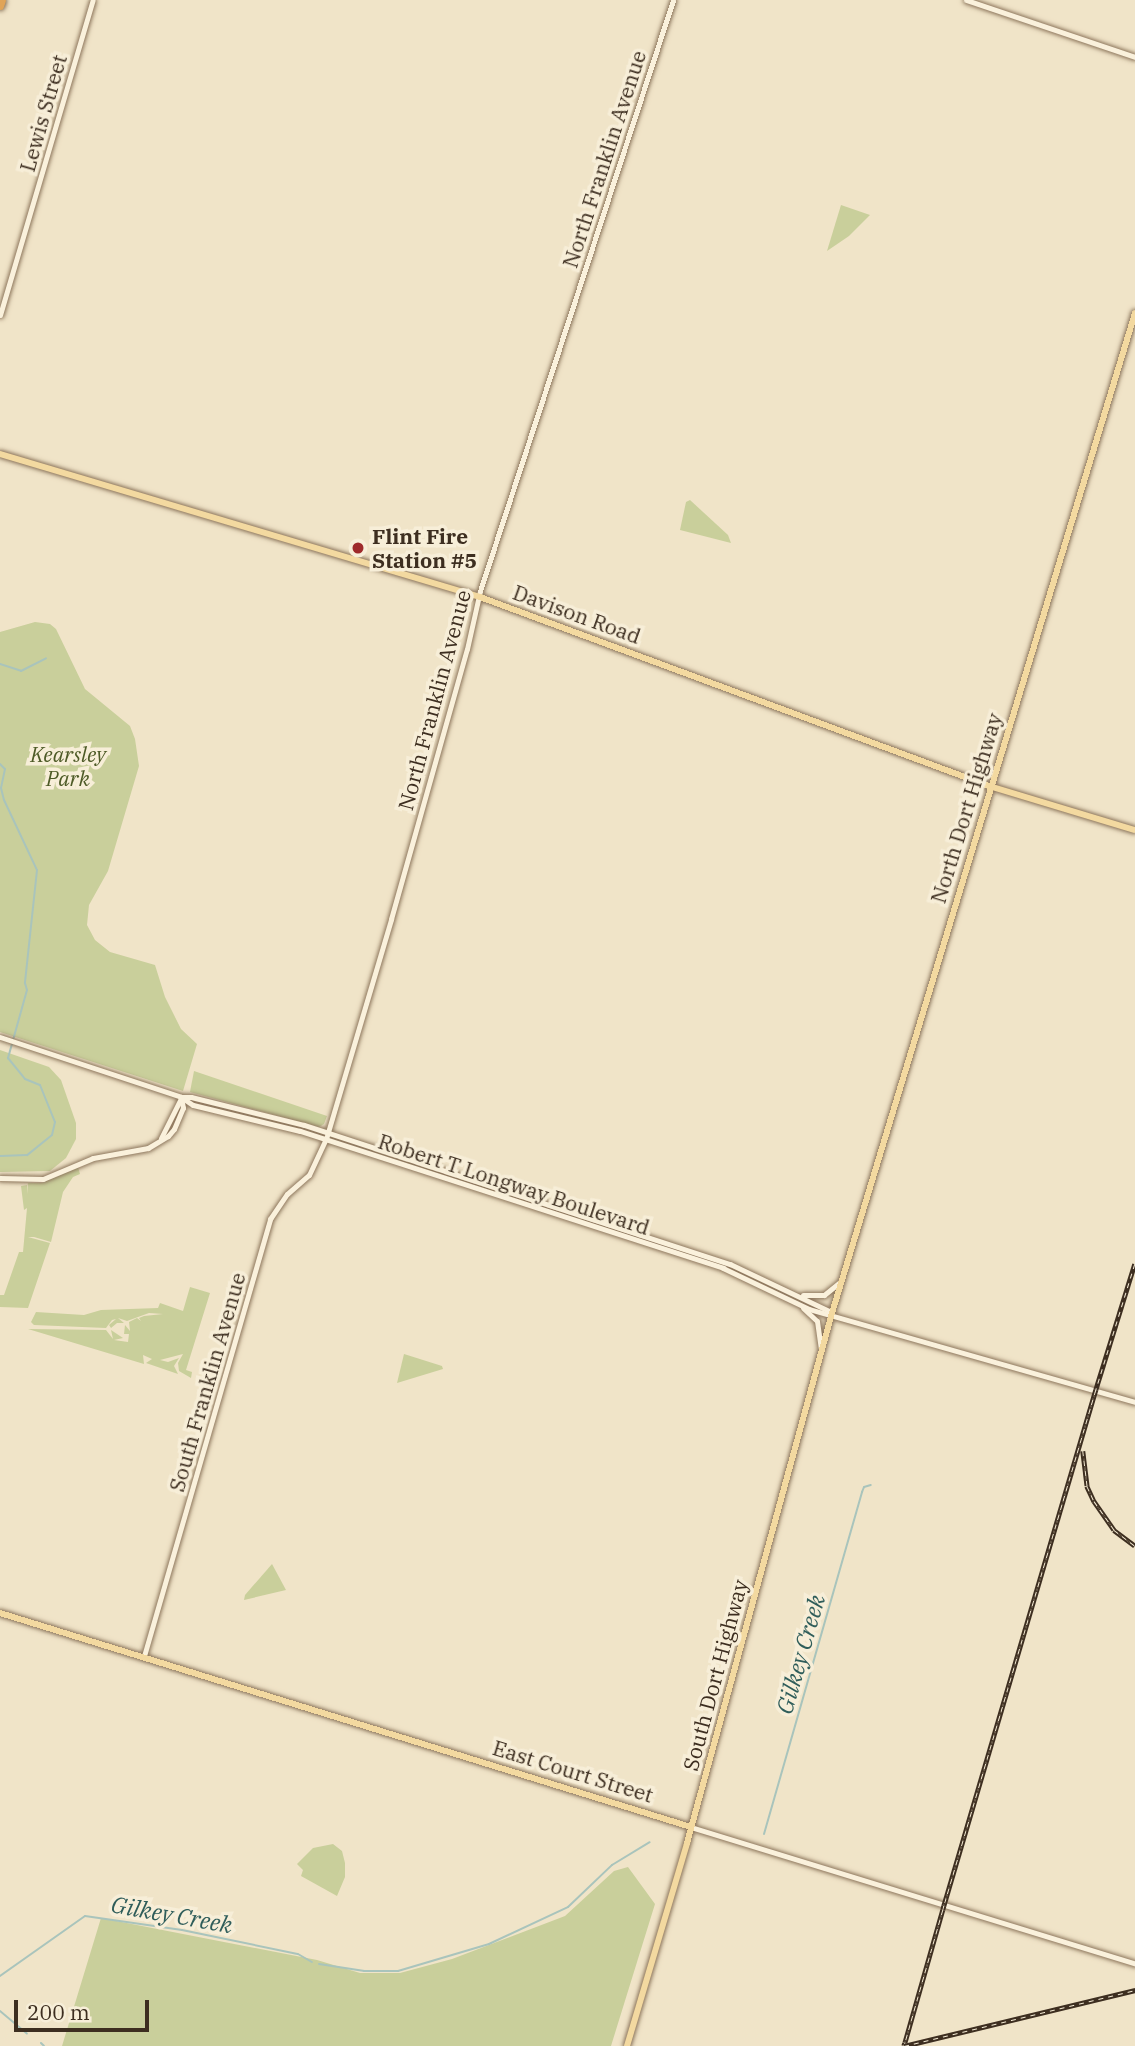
<!DOCTYPE html>
<html>
<head>
<meta charset="utf-8">
<style>
	body { margin:0 }
	#map { position:relative; width:1135px; height:2046px; overflow:hidden; background:#f0e4c8; font-family:"IBM Plex Serif",serif }
	div>[style] { position:absolute }
	.green>* { inset:0; background:#c9cf9b }
	.stream>* { height:2px; margin:-1px; padding:0 1px; transform-origin:1px; border-radius:1px; background:#a9c4bc }
	.roads { filter:drop-shadow(0 0 2px #8d765c) drop-shadow(0 0 2px #8d765c) }
	.minor>* { height:5px; margin:-2.5px; padding:0 2.5px; transform-origin:2.5px; border-radius:2.5px; background:#faf1dc }
	.major>* { height:6px; margin:-3px; padding:0 3px; transform-origin:3px; border-radius:3px; background:#f3d9a0 }
	.highway>* { height:7px; margin:-3.5px; padding:0 3.5px; transform-origin:3.5px; border-radius:3.5px; background:#e0a458 }
	.rail>* { height:4.5px; margin-top:-2.25px; transform-origin:0; background:repeating-linear-gradient(90deg,#f7eed8 0 5px,#3d2e20 0 10px); box-sizing:border-box; border-block:2px solid #3d2e20 }
	.dots>* { width:19px; height:19px; translate:-50% -50%; box-sizing:border-box; border:4px solid #f7eed8; border-radius:50% }
	span { translate:-50% -50%; white-space:nowrap; text-align:center; line-height:1.15; -webkit-text-stroke:7px #f7eed8; paint-order:stroke }
	.street-label { font-size:21px; color:#3d2e20 }
	.poi-label { font-size:21px; color:#3d2e20; font-weight:700 }
	.left { translate:0 -50%; text-align:left }
	.park-label { font-size:21px; color:#4d5a26; font-style:italic }
	.water-label { font-size:23px; color:#2f5d5a; font-style:italic }
	.scale { position:absolute; left:14px; top:2000px; width:135px; height:32px; box-sizing:border-box; border:4px solid #3d2e20; border-top:0; padding-left:9px; font-size:21px; line-height:24px; white-space:nowrap; color:#3d2e20; -webkit-text-stroke:5px #f7eed8; paint-order:stroke }
</style>
</head>
<body>
<div id="map">
	<div class="green">
		<i style="clip-path:polygon(841px 205px,870px 215px,849px 236px,827px 251px)"></i>
		<i style="clip-path:polygon(690px 500px,728px 535px,731px 543px,680px 530px,686px 502px)"></i>
		<i style="clip-path:polygon(35px 622px,50px 624px,56px 629px,85px 689px,130px 726px,135px 739px,139px 766px,108px 871px,89px 905px,87px 925px,95px 940px,110px 952px,155px 965px,165px 997px,181px 1029px,197px 1044px,183px 1091px,0 1032px,0 632px)"></i>
		<i style="clip-path:polygon(0 1050px,49px 1067px,61px 1080px,76px 1123px,76px 1139px,66px 1158px,50px 1171px,0 1172px)"></i>
		<i style="clip-path:polygon(194px 1071px,327px 1116px,324px 1124px,319px 1127px,190px 1092px)"></i>
		<i style="clip-path:polygon(78px 1167px,80px 1174px,73px 1177px,63px 1192px,51px 1242px,34px 1237px,28px 1237px,50px 1243px,28px 1308px,0 1307px,0 1295px,4px 1295px,19px 1252px,23px 1252px,27px 1208px,24px 1210px,21px 1186px,27px 1185px,27px 1194px,28px 1183px,42px 1183px)"></i>
		<i style="clip-path:polygon(190px 1287px,210px 1293px,186px 1370px,192px 1372px,191px 1378px,179px 1371px,178px 1363px,183px 1354px,160px 1360px,168px 1362px,179px 1358px,174px 1366px,178px 1374px,146px 1363px,152px 1359px,143px 1355px,144px 1364px,28px 1329px,106px 1330px,113px 1339px,111px 1330px,123px 1338px,114px 1340px,128px 1342px,129px 1334px,124px 1334px,125px 1325px,130px 1331px,129px 1322px,137px 1318px,141px 1321px,139px 1318px,144px 1316px,163px 1314px,149px 1313px,127px 1321px,118px 1318px,124px 1323px,117px 1323px,111px 1328px,109px 1325px,116px 1319px,112px 1320px,106px 1328px,34px 1325px,31px 1322px,36px 1312px,84px 1315px,101px 1310px,158px 1308px,160px 1303px,183px 1311px)"></i>
		<i style="clip-path:polygon(404px 1354px,442px 1366px,443px 1369px,397px 1383px)"></i>
		<i style="clip-path:polygon(272px 1564px,286px 1590px,244px 1600px,245px 1595px)"></i>
		<i style="clip-path:polygon(333px 1844px,342px 1851px,345px 1863px,345px 1877px,337px 1896px,301px 1876px,303px 1870px,297px 1864px,313px 1848px)"></i>
		<i style="clip-path:polygon(628px 1867px,655px 1904px,611px 2046px,62px 2046px,101px 1918px,317px 1960px,360px 1973px,400px 1973px,452px 1959px,565px 1916px,614px 1871px)"></i>
	</div>
	<div class="stream">
		<i style="left:0;top:664px;width:22px;rotate:18deg"></i>
		<i style="left:21px;top:671px;width:28px;rotate:-27deg"></i>
		<i style="left:0;top:764px;width:7px;rotate:45deg"></i>
		<i style="left:5px;top:769px;width:19px;rotate:102deg"></i>
		<i style="left:1px;top:788px;width:12px;rotate:76deg"></i>
		<i style="left:4px;top:800px;width:77px;rotate:64.8deg"></i>
		<i style="left:37px;top:870px;width:114px;rotate:96.1deg"></i>
		<i style="left:25px;top:983px;width:7px;rotate:74deg"></i>
		<i style="left:27px;top:990px;width:71px;rotate:105.6deg"></i>
		<i style="left:8px;top:1058px;width:27px;rotate:51deg"></i>
		<i style="left:25px;top:1079px;width:16px;rotate:22deg"></i>
		<i style="left:40px;top:1085px;width:40px;rotate:68deg"></i>
		<i style="left:55px;top:1122px;width:13px;rotate:103deg"></i>
		<i style="left:52px;top:1135px;width:32px;rotate:141deg"></i>
		<i style="left:27px;top:1155px;width:27px;rotate:178deg"></i>
		<i style="left:764px;top:1834px;width:356px;rotate:-74deg"></i>
		<i style="left:862px;top:1492px;width:5px;rotate:-68deg"></i>
		<i style="left:864px;top:1487px;width:7px;rotate:-16deg"></i>
		<i style="left:319px;top:1964px;width:46px;rotate:8.8deg"></i>
		<i style="left:364px;top:1971px;width:34px"></i>
		<i style="left:398px;top:1971px;width:95px;rotate:-16.5deg"></i>
		<i style="left:489px;top:1944px;width:87px;rotate:-25.1deg"></i>
		<i style="left:568px;top:1907px;width:61px;rotate:-43.7deg"></i>
		<i style="left:612px;top:1865px;width:44px;rotate:-31.2deg"></i>
		<i style="left:0;top:1976px;width:104px;rotate:-35.2deg"></i>
		<i style="left:85px;top:1916px;width:98px;rotate:8.2deg"></i>
		<i style="left:182px;top:1930px;width:118px;rotate:11.7deg"></i>
		<i style="left:298px;top:1954px;width:16px;rotate:30deg"></i>
		<i style="left:0;top:2011px;width:35px;rotate:40deg"></i>
		<i style="left:41px;top:2043px;width:4px;rotate:45deg"></i>
	</div>
	<div class="roads">
		<div class="minor">
			<i style="left:966px;top:0;width:178px;rotate:18.6deg"></i>
			<i style="left:0;top:315px;width:328px;rotate:-73.6deg"></i>
			<i style="left:0;top:1037px;width:191px;rotate:18.3deg"></i>
			<i style="left:181px;top:1097px;width:14px;rotate:34deg"></i>
			<i style="left:193px;top:1105px;width:110px;rotate:13.7deg"></i>
			<i style="left:300px;top:1131px;width:445px;rotate:17.9deg"></i>
			<i style="left:723px;top:1268px;width:95px;rotate:25.5deg"></i>
			<i style="left:809px;top:1309px;width:339px;rotate:15.9deg"></i>
			<i style="left:181px;top:1097px;width:10px"></i>
			<i style="left:191px;top:1097px;width:116px;rotate:13.9deg"></i>
			<i style="left:304px;top:1125px;width:448px;rotate:18.1deg"></i>
			<i style="left:730px;top:1264px;width:112px;rotate:25.4deg"></i>
			<i style="left:161px;top:1138px;width:45px;rotate:-63.4deg"></i>
			<i style="left:0;top:1178px;width:43px;rotate:1.3deg"></i>
			<i style="left:43px;top:1179px;width:54px;rotate:-22.8deg"></i>
			<i style="left:93px;top:1158px;width:56px;rotate:-10.3deg"></i>
			<i style="left:148px;top:1148px;width:23px;rotate:-31deg"></i>
			<i style="left:168px;top:1136px;width:9px;rotate:-49deg"></i>
			<i style="left:174px;top:1129px;width:23px;rotate:-67deg"></i>
			<i style="left:183px;top:1108px;width:11px;rotate:-100deg"></i>
			<i style="left:803px;top:1295px;width:21px"></i>
			<i style="left:824px;top:1295px;width:21px;rotate:-39deg"></i>
			<i style="left:803px;top:1308px;width:19px;rotate:43deg"></i>
			<i style="left:817px;top:1321px;width:27px;rotate:82deg"></i>
			<i style="left:144px;top:1656px;width:455px;rotate:-73.9deg"></i>
			<i style="left:270px;top:1219px;width:30px;rotate:-56deg"></i>
			<i style="left:287px;top:1194px;width:29px;rotate:-41deg"></i>
			<i style="left:309px;top:1175px;width:40px;rotate:-65deg"></i>
			<i style="left:326px;top:1139px;width:229px;rotate:-73.5deg"></i>
			<i style="left:391px;top:919px;width:280px;rotate:-74.3deg"></i>
			<i style="left:467px;top:649px;width:59px;rotate:-77.4deg"></i>
			<i style="left:480px;top:591px;width:622px;rotate:-71.91deg"></i>
			<i style="left:691px;top:1827px;width:465px;rotate:17.1deg"></i>
		</div>
		<div class="major">
			<i style="left:0;top:454px;width:501px;rotate:16.59deg"></i>
			<i style="left:480px;top:597px;width:543px;rotate:20.37deg"></i>
			<i style="left:989px;top:786px;width:152px;rotate:16.8deg"></i>
			<i style="left:0;top:1613px;width:723px;rotate:17.21deg"></i>
			<i style="left:627px;top:2046px;width:212px;rotate:-73.5deg"></i>
			<i style="left:687px;top:1843px;width:549px;rotate:-74.7deg"></i>
			<i style="left:832px;top:1313px;width:1045px;rotate:-73.14deg"></i>
		</div>
		<div class="highway">
			<i style="left:0;top:6px;width:6px;rotate:-72deg"></i>
		</div>
	</div>
	<div class="rail">
		<i style="left:1135px;top:1264px;width:132px;rotate:107.2deg"></i>
		<i style="left:1096px;top:1390px;width:538px;rotate:106.41deg"></i>
		<i style="left:944px;top:1906px;width:4px;rotate:104deg"></i>
		<i style="left:943px;top:1910px;width:138px;rotate:105.9deg"></i>
		<i style="left:905px;top:2043px;width:3px;rotate:108deg"></i>
		<i style="left:904px;top:2046px;width:238px;rotate:-13.6deg"></i>
		<i style="left:1083px;top:1451px;width:35px;rotate:83deg"></i>
		<i style="left:1087px;top:1486px;width:17px;rotate:65deg"></i>
		<i style="left:1094px;top:1501px;width:35px;rotate:55deg"></i>
		<i style="left:1114px;top:1530px;width:26px;rotate:37deg"></i>
	</div>
	<div class="dots">
		<i style="left:358px;top:548px;background:#9e2a2b"></i>
	</div>
	<div class="street-label">
		<span style="left:43px;top:113px;rotate:-74deg">Lewis Street</span>
		<span style="left:604px;top:159px;rotate:-72deg">North Franklin Avenue</span>
		<span style="left:577px;top:614px;rotate:20deg">Davison Road</span>
		<span style="left:434px;top:700px;rotate:-75deg">North Franklin Avenue</span>
		<span style="left:966px;top:808px;rotate:-73deg">North Dort Highway</span>
		<span style="left:514px;top:1184px;rotate:18deg">Robert T Longway Boulevard</span>
		<span style="left:207px;top:1382px;rotate:-74deg">South Franklin Avenue</span>
		<span style="left:715px;top:1675px;rotate:-75deg">South Dort Highway</span>
		<span style="left:573px;top:1771px;rotate:17deg">East Court Street</span>
	</div>
	<div class="poi-label">
		<span class="left" style="left:372px;top:548px">Flint Fire<br>Station #5</span>
	</div>
	<div class="park-label">
		<span style="left:68px;top:766px">Kearsley<br>Park</span>
	</div>
	<div class="water-label">
		<span style="left:800px;top:1654px;rotate:-74deg">Gilkey Creek</span>
		<span style="left:172px;top:1914px;rotate:10deg">Gilkey Creek</span>
	</div>
	<div class="scale">200 m</div>
</div>
</body>
</html>
